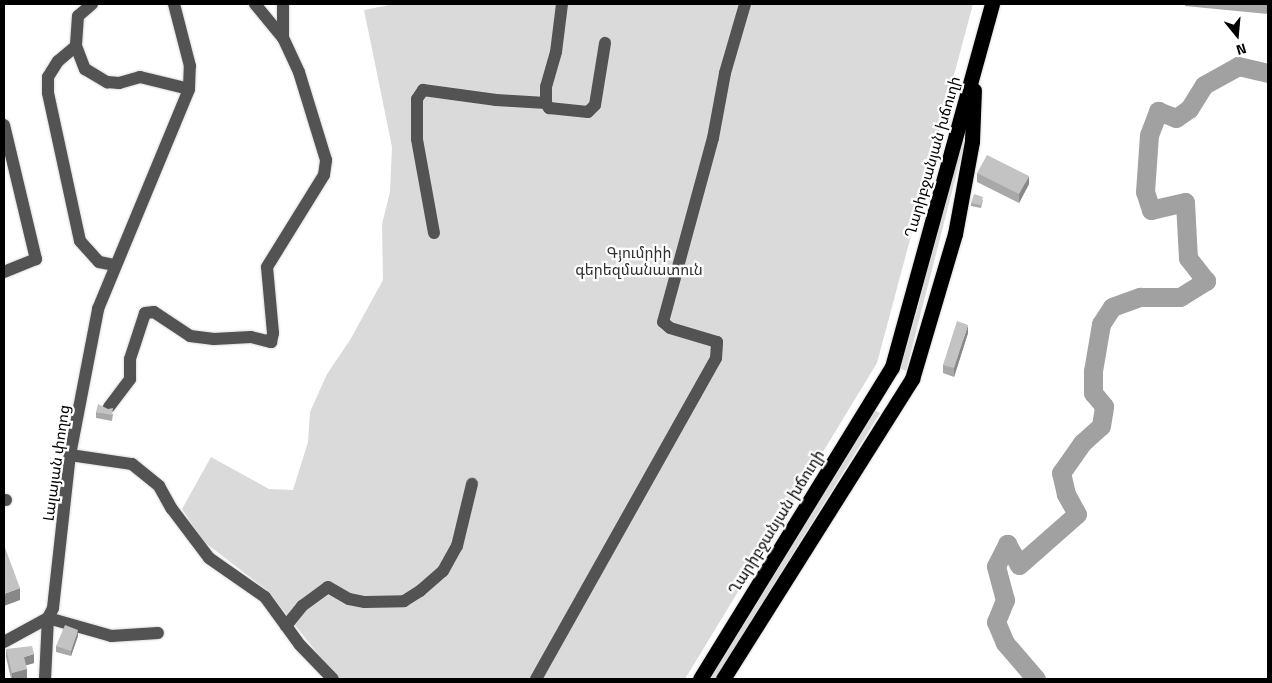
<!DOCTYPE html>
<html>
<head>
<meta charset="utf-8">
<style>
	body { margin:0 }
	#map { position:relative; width:1272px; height:683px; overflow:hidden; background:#fff; font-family:"Titillium Web","Noto Sans Armenian",sans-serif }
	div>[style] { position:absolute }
	.green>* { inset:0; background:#dadada }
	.river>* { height:19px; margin:-9.5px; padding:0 9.5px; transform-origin:9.5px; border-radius:9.5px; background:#a1a1a1 }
	.roads { filter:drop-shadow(0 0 1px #dbdbdb) drop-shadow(0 0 1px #dbdbdb) }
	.minor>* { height:12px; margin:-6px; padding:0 6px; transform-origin:6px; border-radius:6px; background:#535353 }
	.highway>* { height:15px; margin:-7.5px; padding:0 7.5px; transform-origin:7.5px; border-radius:7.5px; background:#000 }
	.wall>* { inset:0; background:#a8a8a8 }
	.shaded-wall>* { inset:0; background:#888 }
	.building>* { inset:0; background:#c3c3c3 }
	span { translate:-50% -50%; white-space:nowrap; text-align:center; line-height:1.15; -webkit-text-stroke:4.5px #fff; paint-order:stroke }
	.street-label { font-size:15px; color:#000 }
	.park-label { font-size:15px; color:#313131 }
	.frame { position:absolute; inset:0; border:5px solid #000; pointer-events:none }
	.north { position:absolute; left:1212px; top:10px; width:50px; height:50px; -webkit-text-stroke:4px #fff; paint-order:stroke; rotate:163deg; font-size:14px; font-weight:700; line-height:20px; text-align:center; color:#000 }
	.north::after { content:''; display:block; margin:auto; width:18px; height:22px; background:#000; clip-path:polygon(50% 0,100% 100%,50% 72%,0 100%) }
</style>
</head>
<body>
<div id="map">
	<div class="green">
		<i style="clip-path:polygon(394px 4px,973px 4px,877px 363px,685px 679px,338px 679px,268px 591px,203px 541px,182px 509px,211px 457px,269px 489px,293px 490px,308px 442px,310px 412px,327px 374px,350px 340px,383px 280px,382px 224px,390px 192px,392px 147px,364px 10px)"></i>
		<i style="clip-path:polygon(959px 140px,965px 141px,906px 371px,899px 368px,916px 315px)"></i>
		<i style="clip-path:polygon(874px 410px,880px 413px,715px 679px,706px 679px)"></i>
	</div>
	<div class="river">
		<i style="left:1036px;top:679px;width:48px;rotate:-130.7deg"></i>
		<i style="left:1005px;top:643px;width:23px;rotate:-113deg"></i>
		<i style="left:996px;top:622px;width:24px;rotate:-68deg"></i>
		<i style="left:1005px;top:600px;width:35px;rotate:-105deg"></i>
		<i style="left:996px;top:566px;width:25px;rotate:-63deg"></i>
		<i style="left:1007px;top:544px;width:24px;rotate:60deg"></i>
		<i style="left:1019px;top:565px;width:77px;rotate:-41.3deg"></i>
		<i style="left:1077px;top:514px;width:23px;rotate:-119deg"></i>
		<i style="left:1066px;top:494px;width:22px;rotate:-103deg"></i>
		<i style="left:1061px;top:473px;width:37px;rotate:-55deg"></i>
		<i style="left:1082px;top:443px;width:25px;rotate:-42deg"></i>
		<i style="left:1101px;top:426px;width:20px;rotate:-81deg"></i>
		<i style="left:1104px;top:406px;width:17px;rotate:-130deg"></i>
		<i style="left:1093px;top:393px;width:22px;rotate:-90deg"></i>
		<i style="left:1093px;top:371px;width:48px;rotate:-80.3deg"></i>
		<i style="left:1101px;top:324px;width:20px;rotate:-57deg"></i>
		<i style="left:1112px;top:307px;width:30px;rotate:-20deg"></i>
		<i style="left:1140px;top:297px;width:40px"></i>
		<i style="left:1180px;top:297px;width:31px;rotate:-32deg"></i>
		<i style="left:1206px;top:281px;width:29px;rotate:-128deg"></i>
		<i style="left:1188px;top:258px;width:56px;rotate:-93.1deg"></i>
		<i style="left:1185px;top:202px;width:35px;rotate:167deg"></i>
		<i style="left:1151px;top:210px;width:19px;rotate:-108deg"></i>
		<i style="left:1145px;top:192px;width:57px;rotate:-86deg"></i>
		<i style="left:1149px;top:135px;width:26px;rotate:-69deg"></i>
		<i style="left:1158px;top:111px;width:19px;rotate:21deg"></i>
		<i style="left:1176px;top:118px;width:16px;rotate:-35deg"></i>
		<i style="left:1189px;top:109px;width:28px;rotate:-58deg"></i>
		<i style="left:1204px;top:85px;width:39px;rotate:-29deg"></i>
		<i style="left:1238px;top:66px;width:31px;rotate:13deg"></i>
	</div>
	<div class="roads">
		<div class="minor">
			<i style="left:92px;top:4px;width:18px;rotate:139deg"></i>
			<i style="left:78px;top:16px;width:30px;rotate:94deg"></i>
			<i style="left:76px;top:46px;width:25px;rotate:69deg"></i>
			<i style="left:85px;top:69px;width:26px;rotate:31deg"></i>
			<i style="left:107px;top:82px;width:12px;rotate:5deg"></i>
			<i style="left:119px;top:83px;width:22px;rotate:-16deg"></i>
			<i style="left:140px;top:77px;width:50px;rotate:13.8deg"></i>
			<i style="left:283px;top:4px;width:34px;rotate:90deg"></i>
			<i style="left:562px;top:4px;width:48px;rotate:97.1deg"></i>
			<i style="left:556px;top:52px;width:36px;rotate:106deg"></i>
			<i style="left:546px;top:87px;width:16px;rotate:90deg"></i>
			<i style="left:546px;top:103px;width:6px;rotate:59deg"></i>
			<i style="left:549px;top:108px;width:39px;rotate:6deg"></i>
			<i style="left:588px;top:112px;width:10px;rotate:-45deg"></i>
			<i style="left:595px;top:105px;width:63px;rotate:-80.8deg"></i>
			<i style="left:76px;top:46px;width:23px;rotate:140deg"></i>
			<i style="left:58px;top:61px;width:19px;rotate:122deg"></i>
			<i style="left:48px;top:77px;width:16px;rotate:90deg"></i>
			<i style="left:48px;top:93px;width:151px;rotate:77.8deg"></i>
			<i style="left:80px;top:241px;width:28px;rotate:48deg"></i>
			<i style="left:99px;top:262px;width:15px;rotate:11deg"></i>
			<i style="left:4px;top:125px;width:138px;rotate:76.6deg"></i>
			<i style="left:36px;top:259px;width:35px;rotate:158deg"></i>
			<i style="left:434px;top:233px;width:96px;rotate:-100.3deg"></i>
			<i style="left:417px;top:139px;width:40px;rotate:-90deg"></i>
			<i style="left:417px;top:99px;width:11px;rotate:-56deg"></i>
			<i style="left:423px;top:90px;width:74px;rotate:7.8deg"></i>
			<i style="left:496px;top:100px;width:50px;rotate:3.4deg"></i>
			<i style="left:109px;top:407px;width:35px;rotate:-53deg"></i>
			<i style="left:130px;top:379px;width:20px;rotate:-90deg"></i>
			<i style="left:130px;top:359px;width:48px;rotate:-71.9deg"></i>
			<i style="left:145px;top:313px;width:9px;rotate:-6deg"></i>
			<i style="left:154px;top:312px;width:43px;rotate:33.7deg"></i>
			<i style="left:190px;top:336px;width:24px;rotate:7deg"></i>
			<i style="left:214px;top:339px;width:37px;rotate:-3deg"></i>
			<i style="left:251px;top:337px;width:21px;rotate:14deg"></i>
			<i style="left:271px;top:342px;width:9px;rotate:-77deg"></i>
			<i style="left:273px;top:333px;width:66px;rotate:-95.2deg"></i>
			<i style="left:267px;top:267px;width:108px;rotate:-58.2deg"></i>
			<i style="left:324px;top:175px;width:15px;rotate:-82deg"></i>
			<i style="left:326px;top:160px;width:92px;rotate:-107.1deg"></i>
			<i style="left:299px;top:72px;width:38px;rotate:-115deg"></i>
			<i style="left:283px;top:38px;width:44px;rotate:-129.5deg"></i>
			<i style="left:70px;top:455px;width:63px;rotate:8.3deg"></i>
			<i style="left:132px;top:464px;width:35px;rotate:39deg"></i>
			<i style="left:159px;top:486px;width:26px;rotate:61deg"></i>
			<i style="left:172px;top:509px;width:61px;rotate:52.9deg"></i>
			<i style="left:209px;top:558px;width:68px;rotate:34.9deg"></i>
			<i style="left:265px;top:597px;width:59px;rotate:53.9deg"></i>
			<i style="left:300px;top:645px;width:47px;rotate:45.9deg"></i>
			<i style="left:4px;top:500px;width:2px"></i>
			<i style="left:286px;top:626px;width:26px;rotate:-51deg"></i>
			<i style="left:302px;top:606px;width:32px;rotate:-36deg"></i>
			<i style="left:328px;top:587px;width:24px;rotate:30deg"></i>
			<i style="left:349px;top:599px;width:16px;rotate:11deg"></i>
			<i style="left:365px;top:602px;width:39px;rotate:-1deg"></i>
			<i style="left:404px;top:601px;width:19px;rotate:-32deg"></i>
			<i style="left:420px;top:591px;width:30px;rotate:-41deg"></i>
			<i style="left:443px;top:571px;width:29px;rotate:-61deg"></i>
			<i style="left:457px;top:546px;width:64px;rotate:-76.4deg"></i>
			<i style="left:4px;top:642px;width:50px;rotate:-28.6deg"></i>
			<i style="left:48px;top:618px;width:11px;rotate:-63deg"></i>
			<i style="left:53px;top:608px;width:154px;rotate:-83.7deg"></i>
			<i style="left:70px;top:455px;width:149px;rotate:-79.1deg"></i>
			<i style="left:98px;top:309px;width:238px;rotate:-67.5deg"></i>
			<i style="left:189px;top:89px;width:23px;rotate:-88deg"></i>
			<i style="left:190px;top:66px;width:64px;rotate:-104.5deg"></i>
			<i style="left:45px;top:679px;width:61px;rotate:-87.2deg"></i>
			<i style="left:48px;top:618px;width:66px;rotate:15.9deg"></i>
			<i style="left:111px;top:636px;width:47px;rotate:-3.7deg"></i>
			<i style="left:536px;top:679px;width:368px;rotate:-60.7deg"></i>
			<i style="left:716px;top:358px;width:16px;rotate:-86deg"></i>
			<i style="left:717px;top:342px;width:49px;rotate:-163.4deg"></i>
			<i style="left:670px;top:328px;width:9px;rotate:-139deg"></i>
			<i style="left:663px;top:322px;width:191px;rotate:-74.8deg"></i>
			<i style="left:713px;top:138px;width:66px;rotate:-79.5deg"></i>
			<i style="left:725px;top:73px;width:72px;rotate:-73.8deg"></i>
		</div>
		<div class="highway">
			<i style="left:700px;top:679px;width:366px;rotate:-58.4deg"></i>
			<i style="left:892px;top:367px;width:377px;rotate:-74.6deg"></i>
			<i style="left:723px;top:679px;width:355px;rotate:-57.8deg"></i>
			<i style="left:912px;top:379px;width:151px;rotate:-73.5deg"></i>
			<i style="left:955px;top:234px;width:95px;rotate:-79.6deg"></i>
			<i style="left:972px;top:141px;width:51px;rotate:-87.8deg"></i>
		</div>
	</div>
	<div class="wall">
		<i style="clip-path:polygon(1185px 4px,1268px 4px,1268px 14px,1185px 6px)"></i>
		<i style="clip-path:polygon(977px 173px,1029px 184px,1019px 203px,977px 182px)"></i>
		<i style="clip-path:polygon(983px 200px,981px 208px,971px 206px,971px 203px)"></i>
		<i style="clip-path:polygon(968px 333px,954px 377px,943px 373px,943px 365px)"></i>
		<i style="clip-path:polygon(96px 412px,113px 414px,112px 421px,96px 418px)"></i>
		<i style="clip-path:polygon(78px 636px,71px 656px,56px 652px,56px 646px)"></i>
		<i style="clip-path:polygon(6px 649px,34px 663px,26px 665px,27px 678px,22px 679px,11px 679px,6px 657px)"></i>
	</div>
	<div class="shaded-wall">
		<i style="clip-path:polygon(1029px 176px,1029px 184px,1019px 203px,1019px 194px)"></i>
		<i style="clip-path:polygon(968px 325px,968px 333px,954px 377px,954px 368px)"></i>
		<i style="clip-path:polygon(20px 588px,20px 600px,4px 606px,4px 594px)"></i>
		<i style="clip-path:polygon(78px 630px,78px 636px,71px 656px,71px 651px)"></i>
		<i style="clip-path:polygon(34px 654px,34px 663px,24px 666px,24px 657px)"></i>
		<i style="clip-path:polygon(27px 669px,27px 678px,22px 679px,12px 679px,12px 673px)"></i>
	</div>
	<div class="building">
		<i style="clip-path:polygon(987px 155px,1029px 176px,1019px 194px,977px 173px)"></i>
		<i style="clip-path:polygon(974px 194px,983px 197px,981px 205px,971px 203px)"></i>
		<i style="clip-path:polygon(957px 321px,968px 325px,954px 368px,943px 365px)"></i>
		<i style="clip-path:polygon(98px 404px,108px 409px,113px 408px,112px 415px,96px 412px)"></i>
		<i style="clip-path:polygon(4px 545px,20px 588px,4px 594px)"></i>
		<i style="clip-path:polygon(65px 625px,78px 630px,71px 651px,56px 646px)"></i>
		<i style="clip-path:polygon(32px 646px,34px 654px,24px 657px,27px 669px,12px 673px,6px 649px)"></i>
	</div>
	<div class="street-label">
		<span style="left:932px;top:157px;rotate:-74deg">Ղարիբջանյան խճուղի</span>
		<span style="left:56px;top:463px;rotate:-82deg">Լալայան փողոց</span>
		<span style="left:776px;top:522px;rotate:-58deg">Ղարիբջանյան խճուղի</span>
	</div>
	<div class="park-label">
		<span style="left:639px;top:261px">Գյումրիի<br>գերեզմանատուն</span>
	</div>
	<div class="frame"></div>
	<div class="north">N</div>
</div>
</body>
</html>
